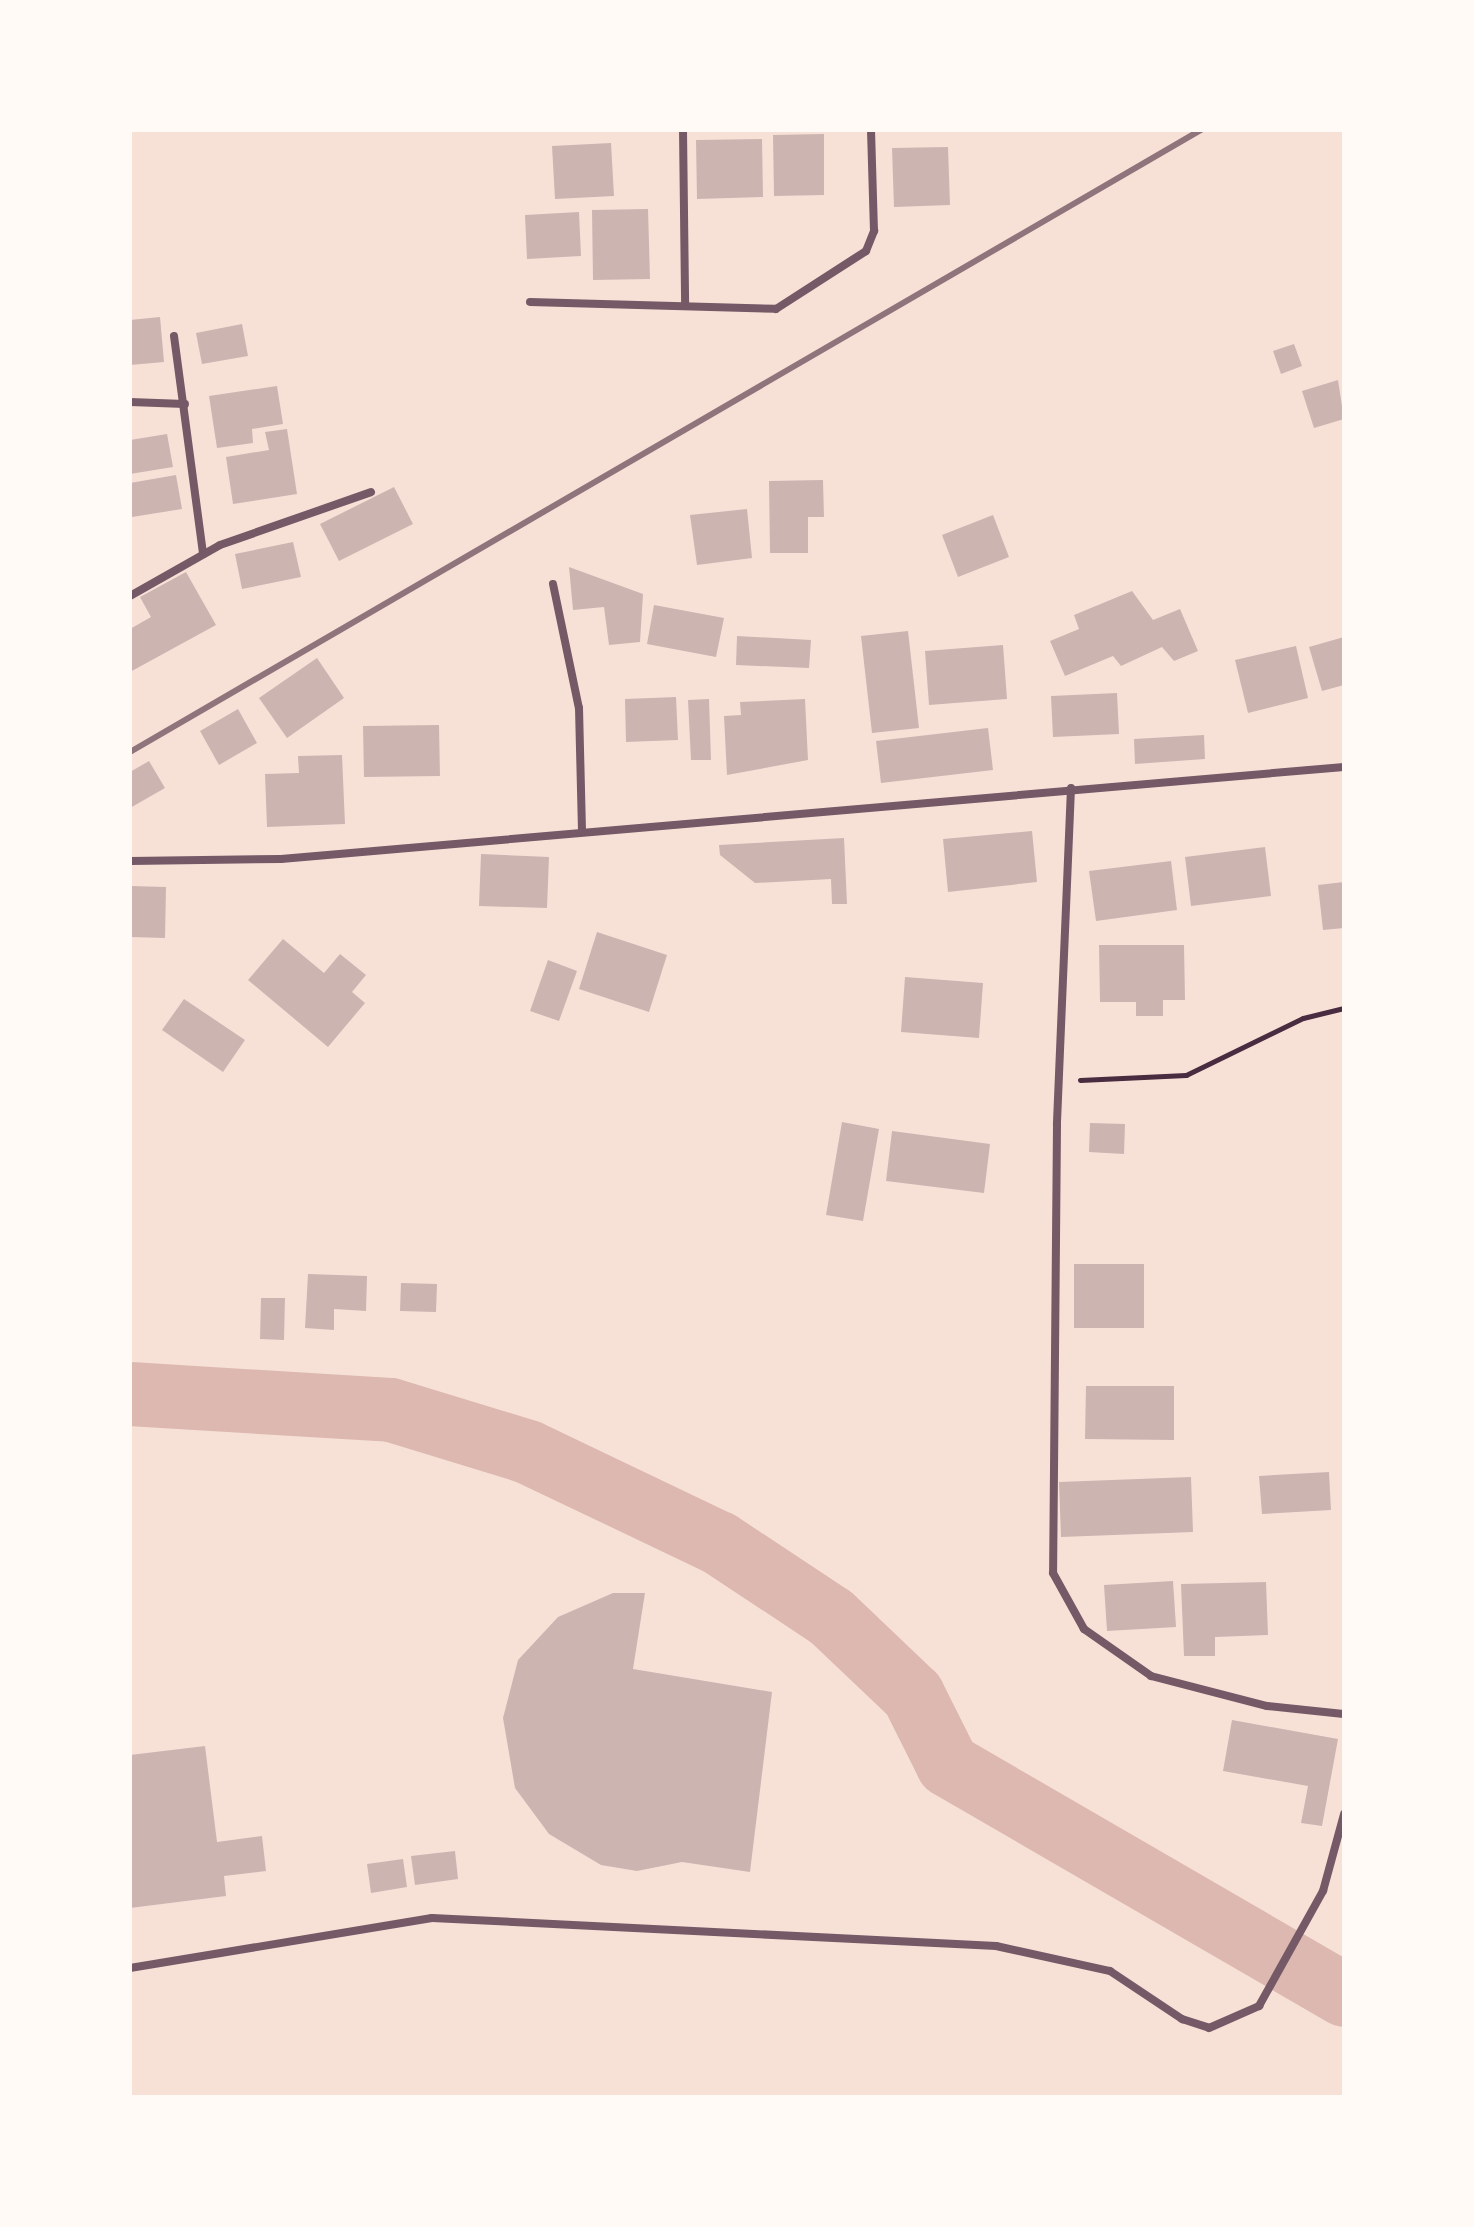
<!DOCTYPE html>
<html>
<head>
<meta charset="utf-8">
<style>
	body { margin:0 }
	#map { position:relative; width:1474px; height:2227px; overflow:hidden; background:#f7e1d7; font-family:"PT Sans Narrow",sans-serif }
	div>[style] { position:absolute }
	.river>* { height:64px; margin:-32px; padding:0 32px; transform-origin:32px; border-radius:32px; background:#dcb8b0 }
	.building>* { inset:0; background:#ccb4b1 }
	.path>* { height:5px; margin:-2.5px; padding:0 2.5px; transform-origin:2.5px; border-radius:2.5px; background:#4a2c40 }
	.minor>* { height:8px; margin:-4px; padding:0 4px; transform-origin:4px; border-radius:4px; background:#755966 }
	.rail>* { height:6px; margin:-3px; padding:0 3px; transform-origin:3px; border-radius:3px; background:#8f747c }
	span { translate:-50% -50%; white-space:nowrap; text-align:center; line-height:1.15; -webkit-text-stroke:8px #fffaf5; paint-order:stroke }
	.frame { position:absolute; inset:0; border:132px solid #fffaf5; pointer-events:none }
</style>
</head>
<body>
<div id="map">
	<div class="river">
		<i style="left:130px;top:1394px;width:261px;rotate:3.5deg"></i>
		<i style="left:391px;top:1410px;width:143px;rotate:17deg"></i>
		<i style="left:528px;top:1452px;width:212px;rotate:25.5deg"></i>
		<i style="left:719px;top:1543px;width:134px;rotate:33.5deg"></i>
		<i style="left:831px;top:1617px;width:113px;rotate:43.6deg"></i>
		<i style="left:913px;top:1695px;width:78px;rotate:63.4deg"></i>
		<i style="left:948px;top:1765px;width:458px;rotate:30.1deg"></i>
	</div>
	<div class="building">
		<i style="clip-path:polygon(824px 134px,824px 195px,774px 196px,773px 135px)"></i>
		<i style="clip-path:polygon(762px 139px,763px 197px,697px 199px,696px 140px)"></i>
		<i style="clip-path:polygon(611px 143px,614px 196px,555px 199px,552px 146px)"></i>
		<i style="clip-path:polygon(948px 147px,950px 205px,894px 207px,892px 148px)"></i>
		<i style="clip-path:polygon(648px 209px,650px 279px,593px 280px,592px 210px)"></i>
		<i style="clip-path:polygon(579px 212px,581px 256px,527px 259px,525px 215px)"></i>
		<i style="clip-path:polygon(160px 317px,164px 362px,130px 365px,130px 320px)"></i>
		<i style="clip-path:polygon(242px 324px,248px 356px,202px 364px,196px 333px)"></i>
		<i style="clip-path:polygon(1294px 344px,1302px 366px,1281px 374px,1273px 351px)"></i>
		<i style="clip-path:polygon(1338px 380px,1344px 419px,1314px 428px,1302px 391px)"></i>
		<i style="clip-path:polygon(277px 386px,283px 424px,252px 429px,253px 443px,217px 448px,209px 396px)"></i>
		<i style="clip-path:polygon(287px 429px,297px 494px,233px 504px,226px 457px,269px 450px,265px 432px)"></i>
		<i style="clip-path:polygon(167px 434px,173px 467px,130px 474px,130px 440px)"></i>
		<i style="clip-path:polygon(176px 475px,182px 509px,132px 517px,130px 483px)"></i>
		<i style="clip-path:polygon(823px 480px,824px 517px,808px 517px,808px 553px,770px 553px,769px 481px)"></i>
		<i style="clip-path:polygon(394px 487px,413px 524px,339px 561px,320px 524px)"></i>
		<i style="clip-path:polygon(747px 509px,752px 558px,697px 565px,690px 515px)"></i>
		<i style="clip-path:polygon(993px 515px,1009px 557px,958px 577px,942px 535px)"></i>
		<i style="clip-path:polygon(293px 542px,301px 577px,242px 589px,235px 554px)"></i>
		<i style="clip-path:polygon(569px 567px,643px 594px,640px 642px,609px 645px,604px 607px,573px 610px)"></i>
		<i style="clip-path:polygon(186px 572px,216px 625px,130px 672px,130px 629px,151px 617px,140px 597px)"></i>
		<i style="clip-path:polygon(1132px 591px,1153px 620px,1180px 609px,1198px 651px,1174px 661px,1162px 647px,1121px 666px,1113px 656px,1065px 676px,1050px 641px,1079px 629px,1074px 615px)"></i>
		<i style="clip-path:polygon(654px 605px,724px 618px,716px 657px,647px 644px)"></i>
		<i style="clip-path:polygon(908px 631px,919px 728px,872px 733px,861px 636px)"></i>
		<i style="clip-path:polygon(737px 636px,811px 640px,809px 668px,736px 665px)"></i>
		<i style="clip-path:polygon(1344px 637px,1344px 685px,1322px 691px,1309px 647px)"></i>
		<i style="clip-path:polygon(1003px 645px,1007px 699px,929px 705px,925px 651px)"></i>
		<i style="clip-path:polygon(1296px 646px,1308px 698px,1248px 713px,1235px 660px)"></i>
		<i style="clip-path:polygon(317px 658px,344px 698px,287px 738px,259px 698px)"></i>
		<i style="clip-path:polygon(1117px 693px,1119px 734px,1053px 737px,1051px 696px)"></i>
		<i style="clip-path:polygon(676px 697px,678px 740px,626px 742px,625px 699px)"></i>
		<i style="clip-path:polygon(709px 699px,711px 760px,691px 760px,688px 700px)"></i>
		<i style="clip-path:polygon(805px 699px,808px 760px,727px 775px,724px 716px,741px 715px,740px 702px)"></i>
		<i style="clip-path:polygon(238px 709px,257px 743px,219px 765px,200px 731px)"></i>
		<i style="clip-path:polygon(439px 725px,440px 776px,364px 777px,363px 726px)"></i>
		<i style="clip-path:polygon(988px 728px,993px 770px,881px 783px,876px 741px)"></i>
		<i style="clip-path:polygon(1204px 735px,1205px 759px,1135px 764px,1134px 739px)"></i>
		<i style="clip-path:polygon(342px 755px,345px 824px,267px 827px,265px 774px,299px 773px,298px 756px)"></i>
		<i style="clip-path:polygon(149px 761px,165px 788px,130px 808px,130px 772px)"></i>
		<i style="clip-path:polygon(1032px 831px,1037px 882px,948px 892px,943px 839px)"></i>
		<i style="clip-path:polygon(844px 838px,847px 904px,832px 904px,831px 879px,755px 883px,720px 855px,719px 845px)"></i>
		<i style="clip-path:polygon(1265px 847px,1271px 896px,1191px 906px,1185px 857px)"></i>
		<i style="clip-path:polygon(481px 854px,549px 857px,547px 908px,479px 906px)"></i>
		<i style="clip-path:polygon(1171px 861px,1177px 910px,1096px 921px,1089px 871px)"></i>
		<i style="clip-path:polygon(1344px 882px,1344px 928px,1323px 930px,1318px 885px)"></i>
		<i style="clip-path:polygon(130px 886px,166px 887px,165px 938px,130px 937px)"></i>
		<i style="clip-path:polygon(597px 932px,667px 955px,649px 1012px,579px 989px)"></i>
		<i style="clip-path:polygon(283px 939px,324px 973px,340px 954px,366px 975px,352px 992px,365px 1003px,328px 1047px,248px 980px)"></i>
		<i style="clip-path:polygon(1099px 945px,1184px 945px,1185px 1000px,1163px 1000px,1163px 1016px,1136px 1016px,1136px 1002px,1100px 1002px)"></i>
		<i style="clip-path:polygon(548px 960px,577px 971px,559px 1021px,530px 1011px)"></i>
		<i style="clip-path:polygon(905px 977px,983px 983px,979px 1038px,901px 1032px)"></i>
		<i style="clip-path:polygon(184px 999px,245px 1040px,223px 1072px,162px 1030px)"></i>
		<i style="clip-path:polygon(842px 1122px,879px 1129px,863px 1221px,826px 1215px)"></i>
		<i style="clip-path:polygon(1090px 1123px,1125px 1124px,1124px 1154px,1089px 1152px)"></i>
		<i style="clip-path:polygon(892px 1131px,990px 1144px,984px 1193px,886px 1181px)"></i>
		<i style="clip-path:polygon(1074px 1264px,1144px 1264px,1144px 1328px,1074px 1328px)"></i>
		<i style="clip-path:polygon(308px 1274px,367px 1276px,366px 1311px,334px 1309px,334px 1330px,305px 1328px)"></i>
		<i style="clip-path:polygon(401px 1283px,437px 1284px,436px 1312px,400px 1311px)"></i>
		<i style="clip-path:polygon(261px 1298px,285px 1298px,284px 1340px,260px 1339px)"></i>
		<i style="clip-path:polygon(1086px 1386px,1174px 1386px,1174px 1440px,1085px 1439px)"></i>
		<i style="clip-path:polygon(1329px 1472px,1331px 1510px,1262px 1514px,1259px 1476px)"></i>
		<i style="clip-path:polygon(1191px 1477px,1193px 1532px,1061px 1537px,1059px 1482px)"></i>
		<i style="clip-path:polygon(1173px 1581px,1176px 1627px,1107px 1631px,1104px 1585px)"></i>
		<i style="clip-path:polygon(1266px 1582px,1268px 1635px,1215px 1637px,1215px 1656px,1184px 1656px,1181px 1584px)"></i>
		<i style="clip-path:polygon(613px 1593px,645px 1593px,633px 1669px,772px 1692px,750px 1872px,682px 1862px,637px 1871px,601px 1865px,549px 1834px,515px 1788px,503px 1718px,518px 1660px,558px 1617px)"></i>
		<i style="clip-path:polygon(1232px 1720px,1338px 1739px,1322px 1826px,1301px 1823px,1308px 1786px,1223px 1771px)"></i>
		<i style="clip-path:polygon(205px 1746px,217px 1842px,262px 1836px,266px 1871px,224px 1876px,226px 1896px,130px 1908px,130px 1755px)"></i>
		<i style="clip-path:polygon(455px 1851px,458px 1879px,415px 1885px,411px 1856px)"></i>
		<i style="clip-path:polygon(403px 1859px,407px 1887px,371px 1893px,367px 1864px)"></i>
	</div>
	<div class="path">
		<i style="left:1080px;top:1080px;width:106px;rotate:-2.7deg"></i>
		<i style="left:1186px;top:1075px;width:130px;rotate:-26deg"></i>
		<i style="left:1303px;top:1018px;width:42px;rotate:-13.7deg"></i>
	</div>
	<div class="minor">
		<i style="left:683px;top:130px;width:174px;rotate:89.3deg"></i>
		<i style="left:530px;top:302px;width:246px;rotate:1.6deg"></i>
		<i style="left:776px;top:309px;width:107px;rotate:-32.8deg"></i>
		<i style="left:866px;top:251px;width:22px;rotate:-68deg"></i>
		<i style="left:874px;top:231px;width:101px;rotate:-91.7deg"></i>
		<i style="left:174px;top:336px;width:220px;rotate:82.4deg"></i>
		<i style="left:130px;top:402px;width:55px;rotate:2.1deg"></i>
		<i style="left:553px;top:584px;width:127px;rotate:78.2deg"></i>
		<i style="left:579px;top:708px;width:124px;rotate:88.6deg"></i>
		<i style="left:130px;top:596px;width:103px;rotate:-29.5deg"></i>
		<i style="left:220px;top:545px;width:160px;rotate:-19.3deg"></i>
		<i style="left:1071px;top:788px;width:337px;rotate:92.4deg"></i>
		<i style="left:1057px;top:1125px;width:448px;rotate:90.5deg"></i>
		<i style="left:1053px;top:1573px;width:64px;rotate:61deg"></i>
		<i style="left:1084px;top:1629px;width:82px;rotate:35deg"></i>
		<i style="left:1151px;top:1676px;width:120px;rotate:14.5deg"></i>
		<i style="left:1267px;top:1706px;width:77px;rotate:5.9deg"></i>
		<i style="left:130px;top:861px;width:151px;rotate:-0.8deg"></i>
		<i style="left:281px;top:859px;width:1067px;rotate:-4.95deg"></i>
		<i style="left:130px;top:1968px;width:306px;rotate:-9.4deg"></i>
		<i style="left:432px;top:1918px;width:565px;rotate:2.84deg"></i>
		<i style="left:996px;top:1946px;width:117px;rotate:12.4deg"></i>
		<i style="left:1110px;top:1971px;width:87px;rotate:33.7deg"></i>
		<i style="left:1182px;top:2019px;width:28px;rotate:18deg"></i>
		<i style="left:1209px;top:2028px;width:55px;rotate:-23.7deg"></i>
		<i style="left:1259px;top:2006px;width:132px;rotate:-60.9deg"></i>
		<i style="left:1323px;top:1891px;width:80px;rotate:-74.7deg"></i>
	</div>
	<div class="rail">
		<i style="left:130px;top:752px;width:1239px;rotate:-30.15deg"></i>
	</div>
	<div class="frame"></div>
</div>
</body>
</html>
